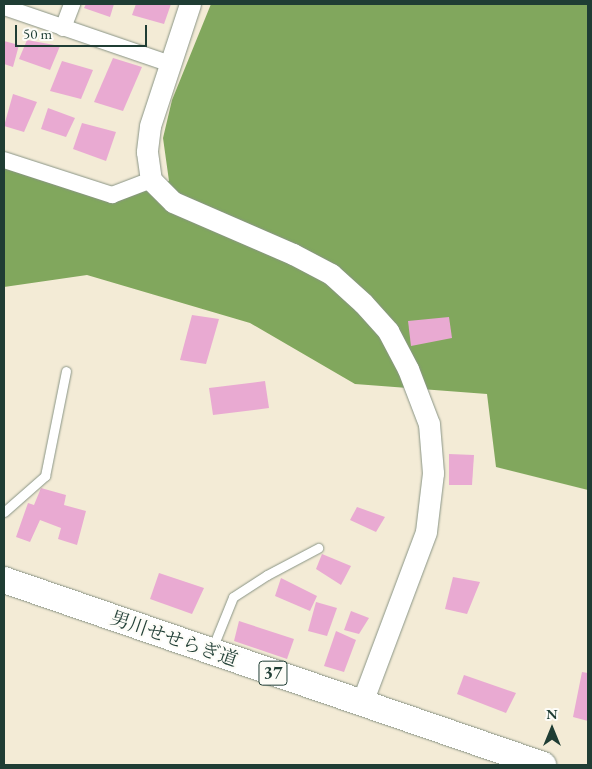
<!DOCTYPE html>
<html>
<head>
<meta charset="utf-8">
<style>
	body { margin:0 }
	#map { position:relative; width:592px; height:769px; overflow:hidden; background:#f3ebd6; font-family:"EB Garamond","Noto Serif JP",serif }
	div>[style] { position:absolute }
	.forest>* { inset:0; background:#81a75d }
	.building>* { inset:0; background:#e9aad2 }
	.roads { filter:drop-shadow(0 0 1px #899485) drop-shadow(0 0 1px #899485) }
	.service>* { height:9px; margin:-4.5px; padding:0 4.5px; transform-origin:4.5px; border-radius:4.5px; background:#fff }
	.minor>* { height:16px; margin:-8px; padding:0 8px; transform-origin:8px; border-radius:8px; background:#fff }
	.tertiary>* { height:21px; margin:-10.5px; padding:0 10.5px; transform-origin:10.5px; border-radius:10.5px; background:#fff }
	.primary>* { height:26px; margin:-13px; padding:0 13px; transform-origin:13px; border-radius:13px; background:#fff }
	span { translate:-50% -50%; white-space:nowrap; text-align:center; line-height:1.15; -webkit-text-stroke:4px #fdfcf7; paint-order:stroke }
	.shield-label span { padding:1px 4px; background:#fdfcf7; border:1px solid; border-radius:4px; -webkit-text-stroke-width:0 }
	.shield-label { font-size:18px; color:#1f3d34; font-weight:700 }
	.street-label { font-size:19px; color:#1f3d34 }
	.frame { position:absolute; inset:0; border:5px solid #1f3d34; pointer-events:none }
	.north { position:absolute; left:527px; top:704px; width:50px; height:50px; -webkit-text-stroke:4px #fdfcf7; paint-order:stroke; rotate:0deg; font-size:14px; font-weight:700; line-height:20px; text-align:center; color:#1f3d34 }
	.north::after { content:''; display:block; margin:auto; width:18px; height:22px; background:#1f3d34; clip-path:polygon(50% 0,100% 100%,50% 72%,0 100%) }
	.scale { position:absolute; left:15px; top:25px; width:132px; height:22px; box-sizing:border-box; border:2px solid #1f3d34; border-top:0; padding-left:6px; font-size:15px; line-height:18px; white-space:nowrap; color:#1f3d34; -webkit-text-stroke:4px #fdfcf7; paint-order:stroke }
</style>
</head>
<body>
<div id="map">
	<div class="forest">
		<i style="clip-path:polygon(211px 4px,588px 4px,588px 490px,496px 467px,487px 394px,355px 384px,250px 323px,87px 275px,4px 287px,4px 166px,114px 202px,169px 181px,163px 138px,172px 100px)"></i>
	</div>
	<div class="building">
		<i style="clip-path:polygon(86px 4px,114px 4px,110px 17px,84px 8px)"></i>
		<i style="clip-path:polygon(136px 4px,171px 4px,164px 24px,132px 15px)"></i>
		<i style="clip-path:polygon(27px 40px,60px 46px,50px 70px,19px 59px)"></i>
		<i style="clip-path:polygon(4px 41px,19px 45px,13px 67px,4px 64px)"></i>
		<i style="clip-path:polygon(113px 58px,142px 67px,123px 111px,94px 102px)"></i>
		<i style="clip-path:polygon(62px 61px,93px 70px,81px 99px,50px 91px)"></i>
		<i style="clip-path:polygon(13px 94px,37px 102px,24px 132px,4px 126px)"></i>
		<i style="clip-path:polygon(48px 108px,75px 118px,66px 137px,41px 129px)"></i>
		<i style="clip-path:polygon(82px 123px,116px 132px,106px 161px,73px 149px)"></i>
		<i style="clip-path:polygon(192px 315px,219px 319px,206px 364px,180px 360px)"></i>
		<i style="clip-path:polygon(449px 317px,452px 338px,411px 346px,408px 321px)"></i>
		<i style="clip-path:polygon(265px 381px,269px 408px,213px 415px,209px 388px)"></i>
		<i style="clip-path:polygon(449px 454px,474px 455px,472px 485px,449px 485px)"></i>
		<i style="clip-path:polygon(41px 488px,66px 495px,64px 505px,86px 511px,77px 545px,58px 539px,61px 528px,40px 520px,30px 542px,16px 537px,28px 503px,34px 505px)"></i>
		<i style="clip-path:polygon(357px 507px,385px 517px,376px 532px,350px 520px)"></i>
		<i style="clip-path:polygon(322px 554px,351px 566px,341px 585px,316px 569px)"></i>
		<i style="clip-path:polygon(159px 573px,204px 588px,192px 614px,150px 599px)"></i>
		<i style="clip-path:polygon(453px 577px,480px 582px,467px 614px,445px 609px)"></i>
		<i style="clip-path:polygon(281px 578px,317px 596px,310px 611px,275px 596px)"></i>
		<i style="clip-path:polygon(316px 602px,337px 608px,327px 636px,308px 631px)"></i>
		<i style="clip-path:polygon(351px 611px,369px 618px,359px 634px,344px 630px)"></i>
		<i style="clip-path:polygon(239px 621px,294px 639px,287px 659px,234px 641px)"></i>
		<i style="clip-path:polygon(336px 631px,356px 640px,344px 672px,324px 666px)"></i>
		<i style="clip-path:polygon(582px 672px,588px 673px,588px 721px,573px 717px)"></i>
		<i style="clip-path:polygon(464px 675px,516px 693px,506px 713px,457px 694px)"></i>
	</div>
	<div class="roads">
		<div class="service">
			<i style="left:4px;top:512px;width:55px;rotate:-41.3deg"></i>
			<i style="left:45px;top:476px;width:107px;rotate:-78.7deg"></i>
			<i style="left:212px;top:649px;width:56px;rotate:-68deg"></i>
			<i style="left:233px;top:597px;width:40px;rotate:-32.9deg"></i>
			<i style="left:267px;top:575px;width:58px;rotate:-27.9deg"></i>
		</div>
		<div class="minor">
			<i style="left:4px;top:7px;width:173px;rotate:18.9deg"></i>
			<i style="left:63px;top:28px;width:26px;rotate:-69deg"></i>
			<i style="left:4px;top:160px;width:114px;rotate:18deg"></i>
			<i style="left:112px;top:195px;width:42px;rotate:-21deg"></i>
		</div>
		<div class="tertiary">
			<i style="left:190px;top:4px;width:128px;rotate:108.2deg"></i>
			<i style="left:150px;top:126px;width:26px;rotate:97deg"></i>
			<i style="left:147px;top:152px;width:28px;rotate:82deg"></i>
			<i style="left:151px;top:180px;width:31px;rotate:45deg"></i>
			<i style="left:173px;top:202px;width:131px;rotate:23.4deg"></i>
			<i style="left:293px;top:254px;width:43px;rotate:27.8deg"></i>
			<i style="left:331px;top:274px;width:43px;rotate:42.2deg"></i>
			<i style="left:363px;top:303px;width:38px;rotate:48deg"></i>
			<i style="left:388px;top:331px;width:43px;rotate:62.2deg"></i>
			<i style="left:408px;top:369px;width:59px;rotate:69.1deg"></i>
			<i style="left:429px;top:424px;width:49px;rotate:85.3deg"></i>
			<i style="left:433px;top:473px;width:59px;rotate:96.8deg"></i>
			<i style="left:426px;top:532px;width:182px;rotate:110.6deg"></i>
		</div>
		<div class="primary">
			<i style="left:4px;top:580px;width:570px;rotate:18.94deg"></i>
		</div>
	</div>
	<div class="shield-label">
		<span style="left:273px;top:673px">37</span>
	</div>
	<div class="street-label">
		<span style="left:174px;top:639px;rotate:19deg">男川せせらぎ道</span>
	</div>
	<div class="frame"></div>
	<div class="north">N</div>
	<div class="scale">50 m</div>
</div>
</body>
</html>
